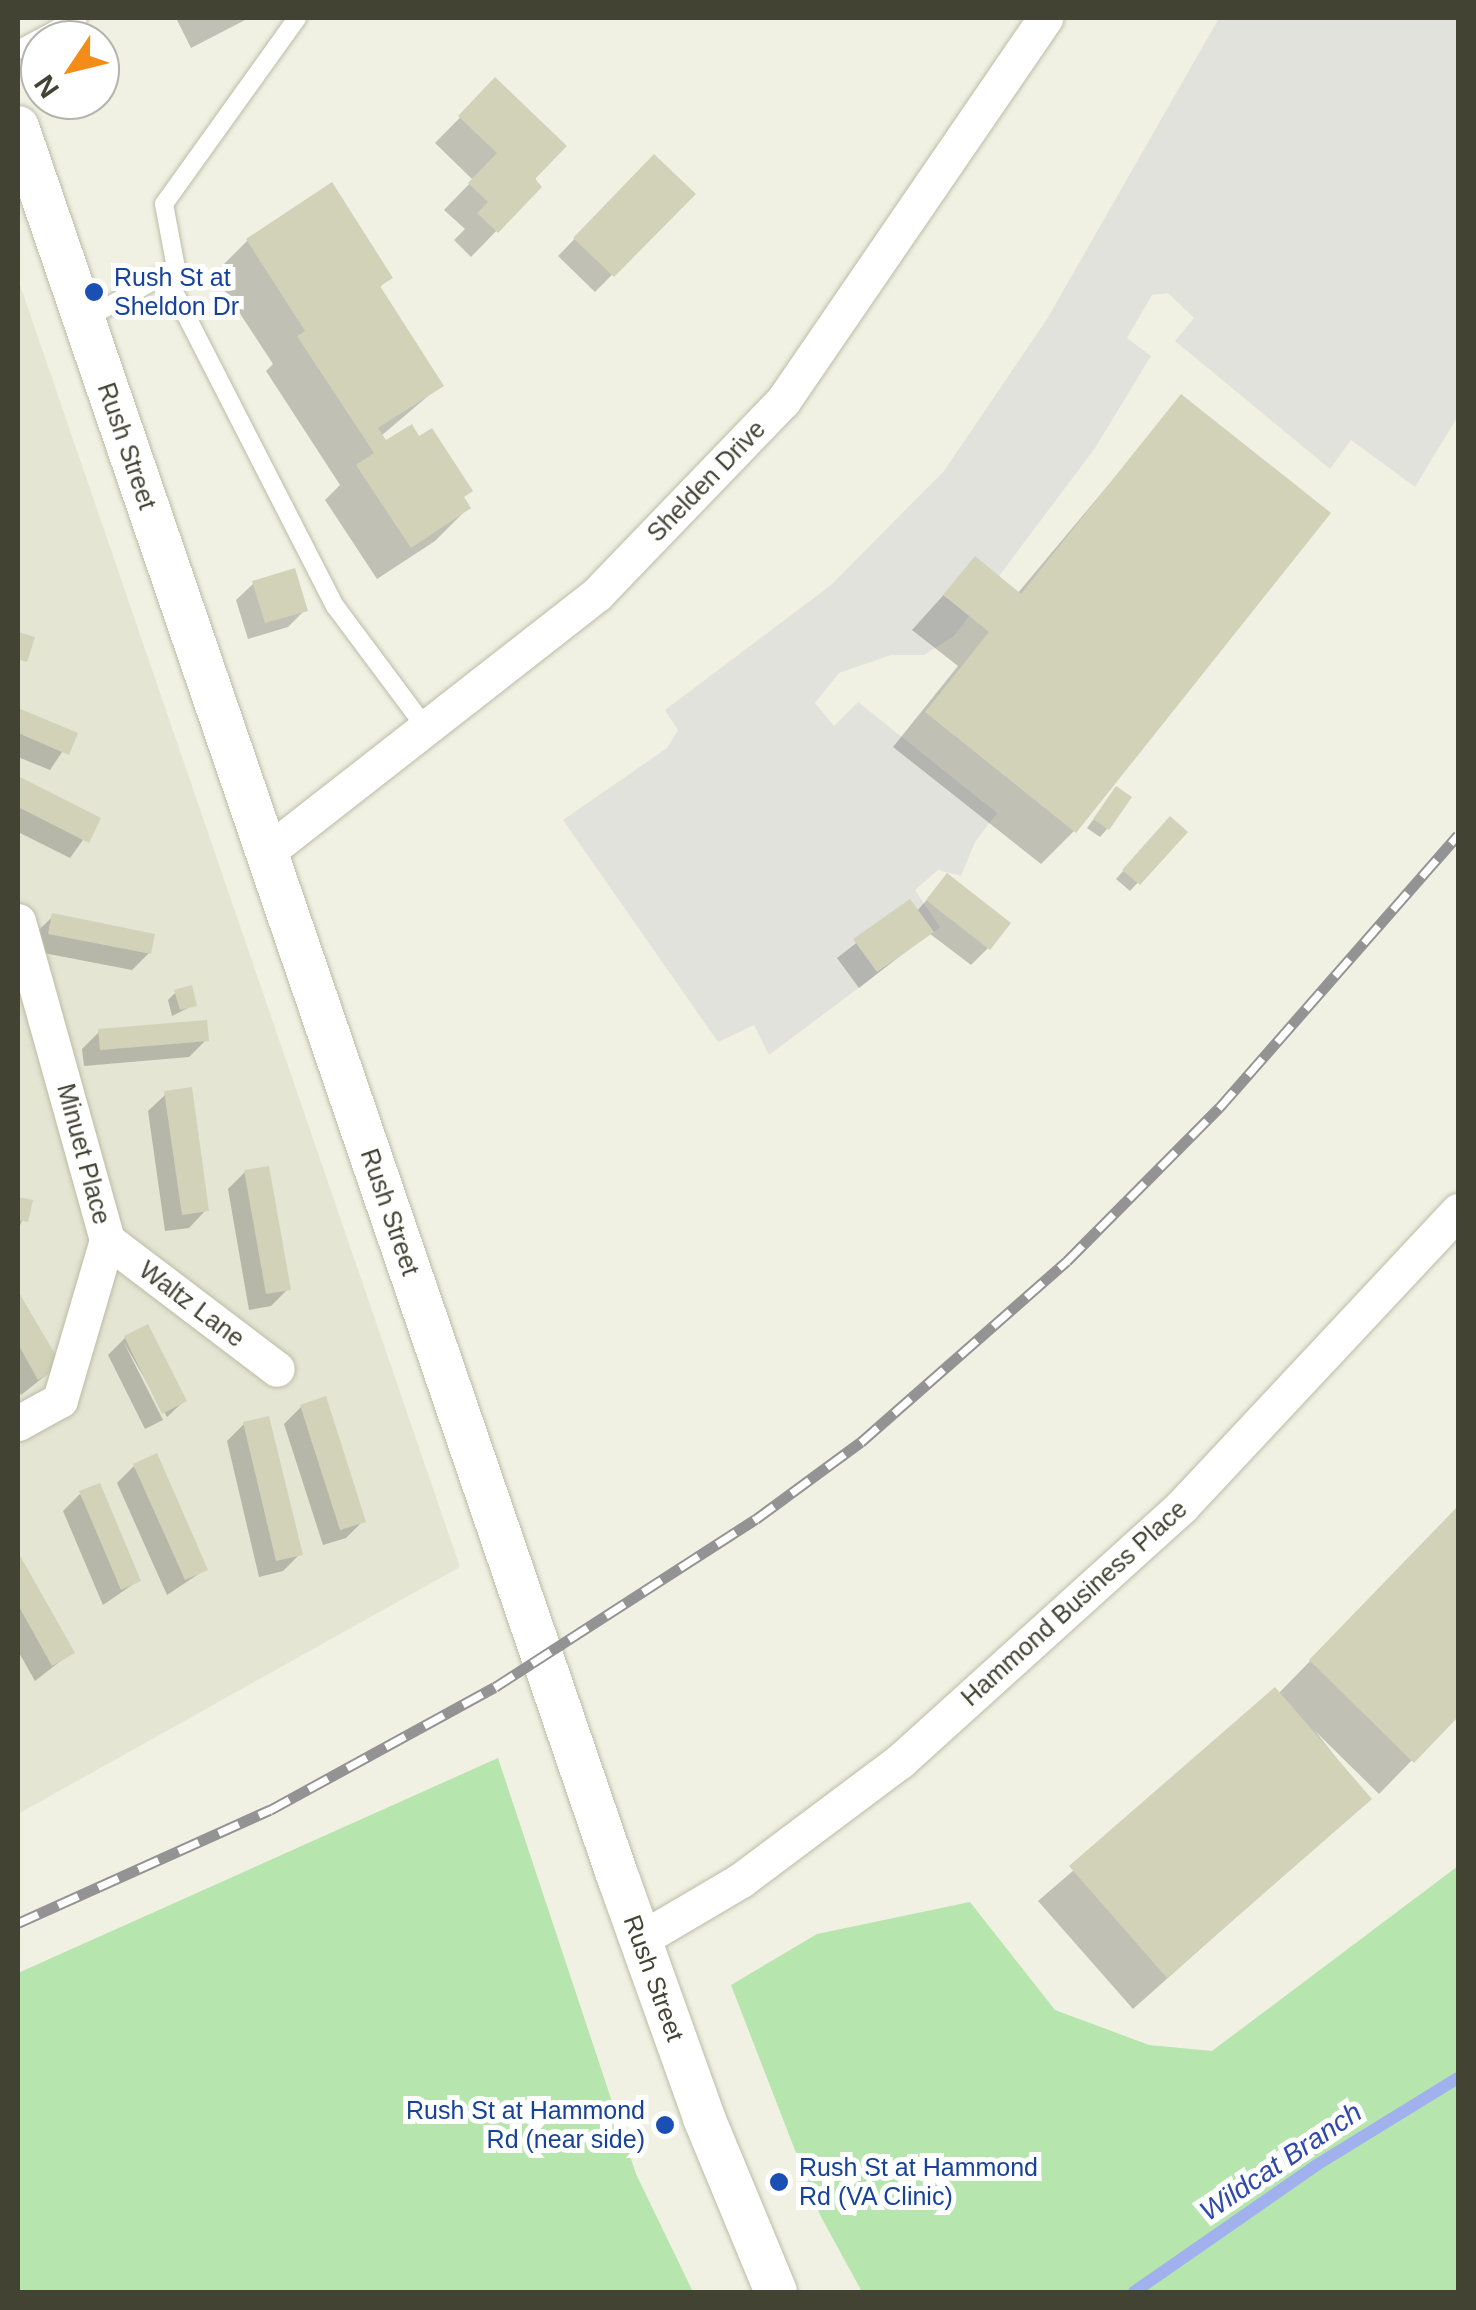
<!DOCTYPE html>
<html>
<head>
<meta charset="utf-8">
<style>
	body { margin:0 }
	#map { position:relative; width:1476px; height:2310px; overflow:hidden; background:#f0f1e3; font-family:Arial,sans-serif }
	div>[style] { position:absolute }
	.residential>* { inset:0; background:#e4e5d2 }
	.green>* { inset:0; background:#b6e5ad }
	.parking>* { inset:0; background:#e2e2dc }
	.shadow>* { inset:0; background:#0003 }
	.stream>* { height:12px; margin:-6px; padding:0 6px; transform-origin:6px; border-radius:6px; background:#a0b1ed }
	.building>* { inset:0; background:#d2d2b9 }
	.roads { filter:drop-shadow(0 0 2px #bbbca6) drop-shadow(0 0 2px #bbbca6) }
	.service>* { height:18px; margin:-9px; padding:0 9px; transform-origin:9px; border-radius:9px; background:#fff }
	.minor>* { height:35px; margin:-17.5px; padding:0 17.5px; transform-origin:17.5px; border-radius:17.5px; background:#fff }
	.tertiary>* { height:42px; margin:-21px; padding:0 21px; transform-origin:21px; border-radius:21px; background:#fff }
	.rail>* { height:11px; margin-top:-5.5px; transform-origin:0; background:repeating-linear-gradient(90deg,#fff 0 22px,#939393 0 44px); box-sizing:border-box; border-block:2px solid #939393 }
	.dots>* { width:28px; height:28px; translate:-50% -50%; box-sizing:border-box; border:5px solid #fff; border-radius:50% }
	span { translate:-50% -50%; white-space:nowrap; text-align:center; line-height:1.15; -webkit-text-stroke:10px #fff; paint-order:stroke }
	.transit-label { font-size:25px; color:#164399 }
	.left { translate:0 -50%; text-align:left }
	.right { translate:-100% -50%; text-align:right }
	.street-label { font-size:25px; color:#434334 }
	.water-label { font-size:28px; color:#3149ab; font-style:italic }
	.frame { position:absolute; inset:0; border:20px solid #434334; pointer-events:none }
	.north { position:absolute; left:20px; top:20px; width:100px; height:100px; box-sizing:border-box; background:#fff; border:2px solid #b4b4ae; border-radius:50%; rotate:235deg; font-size:28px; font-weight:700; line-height:40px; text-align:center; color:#434334 }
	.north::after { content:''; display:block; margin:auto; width:35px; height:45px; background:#f48c18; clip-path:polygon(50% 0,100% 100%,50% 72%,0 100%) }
</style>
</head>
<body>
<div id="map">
	<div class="residential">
		<i style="clip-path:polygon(18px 279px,460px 1567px,18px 1814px)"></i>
	</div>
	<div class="green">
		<i style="clip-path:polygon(498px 1758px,636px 2174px,693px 2292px,18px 2292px,18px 1973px)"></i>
		<i style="clip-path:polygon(1458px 1866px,1458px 2292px,862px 2292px,820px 2215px,731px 1985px,817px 1934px,970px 1902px,1055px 2010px,1149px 2045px,1212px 2051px)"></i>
	</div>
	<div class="parking">
		<i style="clip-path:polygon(1219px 18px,1458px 18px,1458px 416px,1415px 487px,1351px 440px,1330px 469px,1175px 341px,1194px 318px,1168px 293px,1152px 295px,1127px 338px,1151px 356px,1095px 448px,954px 636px,924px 655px,891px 655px,839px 673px,815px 703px,834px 726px,858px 702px,997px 813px,975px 842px,961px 876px,938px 870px,915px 890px,940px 927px,769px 1055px,754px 1025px,718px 1042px,563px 820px,667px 748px,678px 730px,665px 710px,831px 585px,944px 471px,1047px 319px)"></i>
	</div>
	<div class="shadow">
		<i style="clip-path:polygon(176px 18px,249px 18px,191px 48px)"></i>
		<i style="clip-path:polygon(496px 81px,539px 187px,471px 257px,454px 240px,465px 229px,444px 210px,473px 180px,435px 143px)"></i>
		<i style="clip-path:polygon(654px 157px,692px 194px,595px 292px,558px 256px)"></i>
		<i style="clip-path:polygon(331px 186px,390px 277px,379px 288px,441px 385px,381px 436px,386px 444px,419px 439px,468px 508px,435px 541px,377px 579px,325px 500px,340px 485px,266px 371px,273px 364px,214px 274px,247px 241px)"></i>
		<i style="clip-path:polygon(1182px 397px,1074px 831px,1041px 864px,893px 747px,958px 666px,912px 630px,975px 560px,1017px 594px)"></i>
		<i style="clip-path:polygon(254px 583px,305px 610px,288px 627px,248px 639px,236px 600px)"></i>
		<i style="clip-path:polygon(18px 711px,74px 734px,50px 770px,18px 757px)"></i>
		<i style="clip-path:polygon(18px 779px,98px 819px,70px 858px,18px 832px)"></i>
		<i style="clip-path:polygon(1116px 789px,1107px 829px,1100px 837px,1087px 828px)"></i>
		<i style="clip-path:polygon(1170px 819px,1184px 832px,1130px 891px,1116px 879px)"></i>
		<i style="clip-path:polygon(947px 877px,988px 948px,971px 965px,929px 933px,859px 988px,837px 958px,909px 902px,916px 912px)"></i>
		<i style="clip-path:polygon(53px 916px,149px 953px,132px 970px,33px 951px,36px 933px)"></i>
		<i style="clip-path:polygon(176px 992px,194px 1005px,172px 1016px,168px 1000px)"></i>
		<i style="clip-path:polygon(99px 1032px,206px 1040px,189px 1057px,84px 1066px,82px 1049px)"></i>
		<i style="clip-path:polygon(166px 1094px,206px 1210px,189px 1228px,165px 1231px,148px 1111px)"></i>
		<i style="clip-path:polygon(245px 1172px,288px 1289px,271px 1306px,249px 1310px,228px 1189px)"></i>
		<i style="clip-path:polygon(18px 1199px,30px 1202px,18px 1230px)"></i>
		<i style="clip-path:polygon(18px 1296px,59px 1365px,21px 1395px,18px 1389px)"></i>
		<i style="clip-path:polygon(147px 1328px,184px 1401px,167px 1417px,123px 1341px,163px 1420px,145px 1429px,108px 1355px,125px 1338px)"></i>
		<i style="clip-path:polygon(301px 1407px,363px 1521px,346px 1538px,323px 1545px,284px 1424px)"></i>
		<i style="clip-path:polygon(244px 1424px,300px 1554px,283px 1571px,259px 1577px,227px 1441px)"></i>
		<i style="clip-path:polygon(134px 1466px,206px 1569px,167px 1595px,117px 1483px)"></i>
		<i style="clip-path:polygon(80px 1494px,138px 1581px,103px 1605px,63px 1511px)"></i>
		<i style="clip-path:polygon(1458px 1509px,1458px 1713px,1379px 1794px,1315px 1731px,1369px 1799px,1133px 2009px,1038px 1901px,1278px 1694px)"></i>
		<i style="clip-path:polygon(18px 1557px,72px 1652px,35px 1681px,18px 1651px)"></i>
	</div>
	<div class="stream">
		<i style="left:1134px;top:2292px;width:221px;rotate:-34.8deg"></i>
		<i style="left:1315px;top:2166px;width:168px;rotate:-31.6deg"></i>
	</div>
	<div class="building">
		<i style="clip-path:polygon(495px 77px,567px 146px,535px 179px,542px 187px,498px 233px,477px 213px,488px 202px,468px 183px,497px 153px,458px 116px)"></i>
		<i style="clip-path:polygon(654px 154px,696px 194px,614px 277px,573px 238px)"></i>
		<i style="clip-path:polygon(332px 182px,393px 278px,380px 286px,444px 386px,378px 428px,386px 440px,412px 424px,419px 436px,432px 428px,473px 491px,464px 497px,471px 508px,411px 548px,356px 465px,374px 453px,297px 336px,305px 331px,246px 239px)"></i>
		<i style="clip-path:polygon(1181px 394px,1331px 513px,1076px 833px,925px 712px,989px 632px,943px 595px,975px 556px,1021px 594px)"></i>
		<i style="clip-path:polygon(295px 568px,308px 611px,265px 623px,252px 581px)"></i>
		<i style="clip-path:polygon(18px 632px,35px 637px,27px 662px,18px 659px)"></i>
		<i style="clip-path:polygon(18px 708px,78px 733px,69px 755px,18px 733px)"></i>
		<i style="clip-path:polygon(18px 776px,101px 818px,89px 843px,18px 807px)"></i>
		<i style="clip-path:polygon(1116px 786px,1132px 797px,1109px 830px,1093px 819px)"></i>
		<i style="clip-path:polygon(1170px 816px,1188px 832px,1140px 885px,1122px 870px)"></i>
		<i style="clip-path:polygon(947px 873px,1011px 923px,990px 950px,926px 900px)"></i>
		<i style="clip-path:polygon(910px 899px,934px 932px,877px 972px,853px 939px)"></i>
		<i style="clip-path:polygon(52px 913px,155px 934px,151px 954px,48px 934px)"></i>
		<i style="clip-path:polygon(192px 985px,197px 1006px,180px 1010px,174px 990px)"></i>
		<i style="clip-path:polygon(207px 1020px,209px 1041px,100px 1050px,98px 1029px)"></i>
		<i style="clip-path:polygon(192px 1087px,209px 1211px,182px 1215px,164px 1091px)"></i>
		<i style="clip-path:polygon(269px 1166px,291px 1290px,266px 1294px,244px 1170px)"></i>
		<i style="clip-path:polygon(18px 1197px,33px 1200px,28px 1222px,18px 1220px)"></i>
		<i style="clip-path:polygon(18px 1291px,62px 1366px,38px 1380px,18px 1344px)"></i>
		<i style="clip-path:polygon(148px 1324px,187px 1401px,162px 1414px,124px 1336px)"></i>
		<i style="clip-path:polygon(326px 1396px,366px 1522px,340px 1530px,300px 1405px)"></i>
		<i style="clip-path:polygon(269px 1416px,303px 1555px,276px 1561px,243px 1422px)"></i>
		<i style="clip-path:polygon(157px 1453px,208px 1570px,185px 1580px,133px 1464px)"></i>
		<i style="clip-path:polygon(100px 1483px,141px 1581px,121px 1590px,79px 1491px)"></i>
		<i style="clip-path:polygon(1458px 1506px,1458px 1717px,1414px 1763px,1309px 1660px)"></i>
		<i style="clip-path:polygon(18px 1552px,75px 1653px,52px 1666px,18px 1605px)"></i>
		<i style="clip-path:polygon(1275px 1687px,1372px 1799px,1167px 1978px,1069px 1866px)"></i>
	</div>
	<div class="roads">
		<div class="service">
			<i style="left:18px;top:50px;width:68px;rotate:-28.1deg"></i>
			<i style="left:165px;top:274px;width:373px;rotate:62.9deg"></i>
			<i style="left:335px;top:606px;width:152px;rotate:53.3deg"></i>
			<i style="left:84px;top:320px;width:106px;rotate:-29.5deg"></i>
			<i style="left:176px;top:268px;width:65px;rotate:-100.6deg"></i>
			<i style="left:164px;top:204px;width:229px;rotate:-54.4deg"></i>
		</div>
		<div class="minor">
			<i style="left:267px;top:852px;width:419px;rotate:-38deg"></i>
			<i style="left:597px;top:594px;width:268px;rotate:-46.1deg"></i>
			<i style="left:783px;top:401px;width:464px;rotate:-55.6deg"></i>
			<i style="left:18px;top:921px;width:331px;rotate:74.4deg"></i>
			<i style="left:107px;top:1240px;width:167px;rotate:106.4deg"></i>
			<i style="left:60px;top:1400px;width:48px;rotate:151.3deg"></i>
			<i style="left:107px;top:1240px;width:213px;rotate:37.2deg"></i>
			<i style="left:641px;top:1939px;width:116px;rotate:-30.5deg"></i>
			<i style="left:741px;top:1880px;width:199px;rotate:-36.8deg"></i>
			<i style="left:900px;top:1761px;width:380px;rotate:-42.1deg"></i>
			<i style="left:1182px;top:1506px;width:404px;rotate:-46.9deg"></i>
		</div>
		<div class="tertiary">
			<i style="left:18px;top:127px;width:1853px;rotate:71.08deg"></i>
			<i style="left:619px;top:1880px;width:253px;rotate:70.3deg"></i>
			<i style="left:704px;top:2118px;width:188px;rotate:67.5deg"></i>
		</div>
	</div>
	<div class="rail">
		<i style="left:18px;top:1923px;width:276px;rotate:-24.2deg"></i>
		<i style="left:270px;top:1810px;width:256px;rotate:-28.7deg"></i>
		<i style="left:495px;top:1687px;width:310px;rotate:-32.8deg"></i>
		<i style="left:756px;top:1519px;width:130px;rotate:-36.3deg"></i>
		<i style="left:861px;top:1442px;width:274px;rotate:-41.3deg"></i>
		<i style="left:1067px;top:1261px;width:216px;rotate:-45.2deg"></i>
		<i style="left:1219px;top:1108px;width:363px;rotate:-48.8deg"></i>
	</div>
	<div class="dots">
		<i style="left:94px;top:292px;background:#1a4fb4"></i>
		<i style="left:665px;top:2125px;background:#1a4fb4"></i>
		<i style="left:779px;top:2182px;background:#1a4fb4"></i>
	</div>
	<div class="transit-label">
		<span class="left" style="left:114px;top:292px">Rush St at<br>Sheldon Dr</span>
		<span class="right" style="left:645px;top:2125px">Rush St at Hammond<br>Rd (near side)</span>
		<span class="left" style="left:799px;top:2182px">Rush St at Hammond<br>Rd (VA Clinic)</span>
	</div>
	<div class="street-label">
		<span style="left:127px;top:446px;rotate:71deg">Rush Street</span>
		<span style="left:706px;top:481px;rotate:-46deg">Shelden Drive</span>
		<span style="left:84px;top:1154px;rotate:75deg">Minuet Place</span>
		<span style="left:390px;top:1212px;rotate:71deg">Rush Street</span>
		<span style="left:192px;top:1304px;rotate:37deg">Waltz Lane</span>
		<span style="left:1074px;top:1603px;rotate:-42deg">Hammond Business Place</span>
		<span style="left:654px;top:1978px;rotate:70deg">Rush Street</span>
	</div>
	<div class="water-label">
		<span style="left:1281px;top:2162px;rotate:-34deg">Wildcat Branch</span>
	</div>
	<div class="frame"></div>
	<div class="north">N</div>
</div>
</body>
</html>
